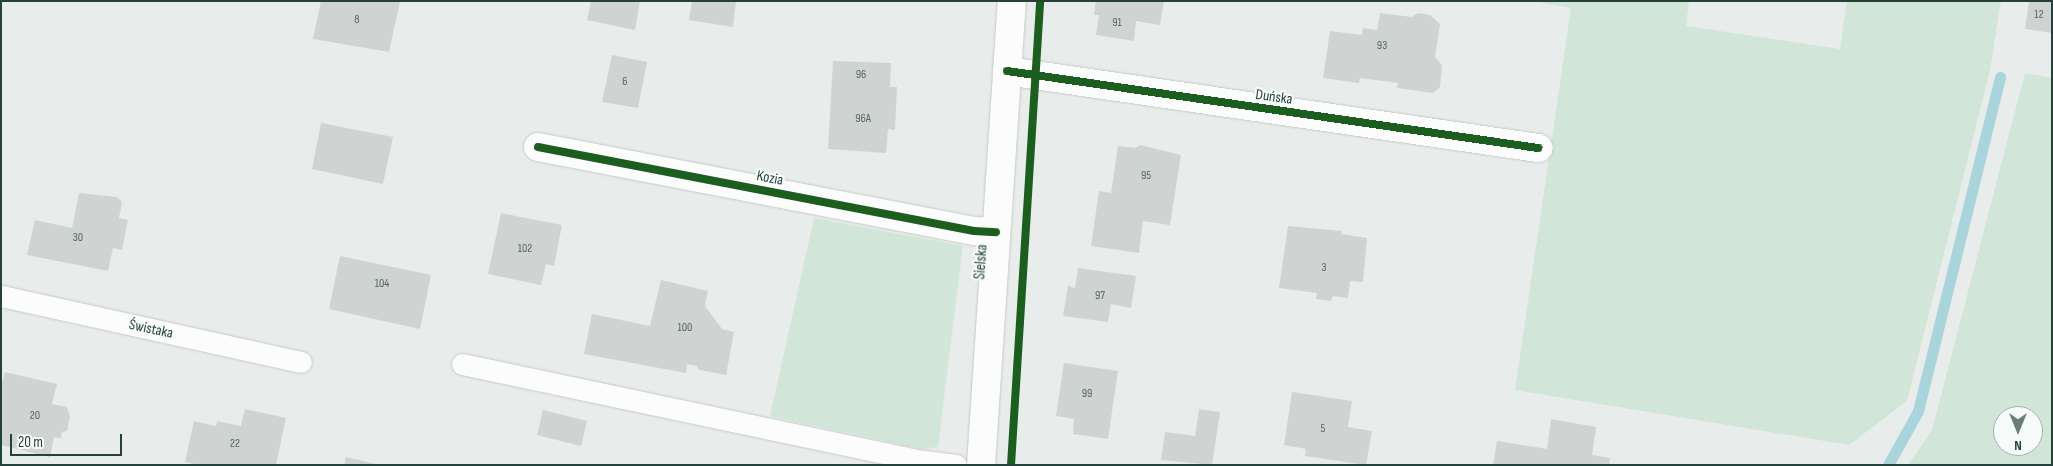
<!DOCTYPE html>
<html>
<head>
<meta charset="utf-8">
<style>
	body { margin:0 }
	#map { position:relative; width:2053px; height:466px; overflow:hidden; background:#e8edeb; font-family:"Sofia Sans Condensed",sans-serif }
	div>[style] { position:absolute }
	.green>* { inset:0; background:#d1e6d8 }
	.stream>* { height:11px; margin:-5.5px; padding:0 5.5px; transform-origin:5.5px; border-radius:5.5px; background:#a9d4db }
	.building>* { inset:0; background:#cfd4d2 }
	.roads { filter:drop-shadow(0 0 1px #c5cac8) drop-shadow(0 0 1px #c5cac8) }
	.lane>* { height:21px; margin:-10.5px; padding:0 10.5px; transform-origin:10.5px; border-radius:10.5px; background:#fcfcfc }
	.street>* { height:28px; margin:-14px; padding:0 14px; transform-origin:14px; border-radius:14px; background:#fcfcfc }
	.secondary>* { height:28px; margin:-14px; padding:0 14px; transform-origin:14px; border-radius:14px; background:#fcfcfc }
	.cycleway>* { height:8px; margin:-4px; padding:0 4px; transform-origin:4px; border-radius:4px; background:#1b5e20 }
	span { translate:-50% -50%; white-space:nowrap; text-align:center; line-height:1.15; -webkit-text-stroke:4.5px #f7fbf9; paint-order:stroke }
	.number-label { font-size:12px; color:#506761 }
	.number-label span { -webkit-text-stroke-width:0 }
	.street-label { font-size:15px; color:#24423a }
	.frame { position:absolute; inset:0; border:2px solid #24423a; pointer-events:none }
	.north { position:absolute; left:1993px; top:406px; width:50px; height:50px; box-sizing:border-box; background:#f7fbf9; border:1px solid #a3b1ad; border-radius:50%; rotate:180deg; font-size:14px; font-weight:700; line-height:20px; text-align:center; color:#24423a }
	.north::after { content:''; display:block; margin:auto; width:18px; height:22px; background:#697e78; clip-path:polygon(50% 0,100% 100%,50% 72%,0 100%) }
	.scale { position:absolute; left:10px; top:434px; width:112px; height:22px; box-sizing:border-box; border:2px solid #24423a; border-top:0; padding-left:6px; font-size:15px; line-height:18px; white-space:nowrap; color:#24423a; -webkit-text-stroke:4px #f7fbf9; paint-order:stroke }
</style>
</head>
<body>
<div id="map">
	<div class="green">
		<i style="clip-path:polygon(1531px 1px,1689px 1px,1686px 26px,1840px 49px,1847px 1px,2001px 1px,1990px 70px,1907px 401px,1849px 445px,1515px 390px,1571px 8px)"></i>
		<i style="clip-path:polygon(evenodd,2025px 73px,2052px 78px,2052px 465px,1908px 465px,1932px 430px,2025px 73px,2003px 416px,2033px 416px,2033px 446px,2003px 446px,2003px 416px)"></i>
		<i style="clip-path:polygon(814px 218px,963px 246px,938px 447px,922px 449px,770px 416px)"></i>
	</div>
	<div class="stream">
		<i style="left:1888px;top:465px;width:62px;rotate:-60.9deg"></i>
		<i style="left:1918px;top:411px;width:344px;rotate:-76.2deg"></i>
	</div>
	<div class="building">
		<i style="clip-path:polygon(321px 1px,400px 1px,389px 52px,313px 39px)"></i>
		<i style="clip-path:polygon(591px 1px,640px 1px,635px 30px,587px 20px)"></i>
		<i style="clip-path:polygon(692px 1px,736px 1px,733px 27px,689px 20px)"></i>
		<i style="clip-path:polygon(1096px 1px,1164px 1px,1160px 25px,1136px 21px,1134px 41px,1096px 35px,1099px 15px,1094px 15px)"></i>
		<i style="clip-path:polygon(2029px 1px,2052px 1px,2052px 33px,2025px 29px)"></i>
		<i style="clip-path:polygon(1380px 13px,1412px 17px,1418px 13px,1430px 15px,1440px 24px,1435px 57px,1442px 65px,1440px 87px,1433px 93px,1397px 88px,1398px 83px,1360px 78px,1359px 83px,1323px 78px,1330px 31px,1362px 35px,1363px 28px,1377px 30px)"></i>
		<i style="clip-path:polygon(612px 55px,647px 62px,638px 108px,602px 102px)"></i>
		<i style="clip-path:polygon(833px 61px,891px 63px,890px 87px,897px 87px,895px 130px,888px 129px,886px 153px,828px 149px)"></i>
		<i style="clip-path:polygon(321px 123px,393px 137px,383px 184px,312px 169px)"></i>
		<i style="clip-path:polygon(1140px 145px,1181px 155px,1170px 225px,1143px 221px,1139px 253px,1091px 246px,1099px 191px,1111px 193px,1118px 146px,1135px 148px)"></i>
		<i style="clip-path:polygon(79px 193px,117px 197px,122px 202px,119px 218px,128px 220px,122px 250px,113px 248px,108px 271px,27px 255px,35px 220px,72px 228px)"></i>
		<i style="clip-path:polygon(501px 213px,562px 225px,554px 266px,546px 264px,541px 285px,488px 274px)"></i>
		<i style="clip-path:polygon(1288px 226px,1342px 231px,1341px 234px,1367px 238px,1363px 282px,1350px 281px,1348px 298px,1333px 296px,1331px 301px,1316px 299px,1317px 293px,1279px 288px)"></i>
		<i style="clip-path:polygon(340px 256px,431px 275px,420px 329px,329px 309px)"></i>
		<i style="clip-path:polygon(1078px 268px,1136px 276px,1131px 308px,1111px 304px,1108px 322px,1063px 316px,1068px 286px,1075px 288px)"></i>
		<i style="clip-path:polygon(661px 280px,708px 291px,705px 306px,722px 329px,734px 332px,726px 375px,699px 370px,697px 366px,687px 364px,686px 373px,584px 354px,592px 314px,650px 326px)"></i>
		<i style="clip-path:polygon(1064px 363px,1118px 371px,1108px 439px,1073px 434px,1074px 419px,1056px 416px)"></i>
		<i style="clip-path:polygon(5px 372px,57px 384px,52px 404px,67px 407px,70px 417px,67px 431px,62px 432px,61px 438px,54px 437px,50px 457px,1px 445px,1px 387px)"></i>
		<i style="clip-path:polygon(1292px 392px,1352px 401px,1348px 427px,1372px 431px,1366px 465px,1305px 456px,1306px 449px,1284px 445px)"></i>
		<i style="clip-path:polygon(245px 409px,286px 418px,276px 465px,199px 465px,185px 462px,194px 421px,216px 426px,217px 421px,241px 426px)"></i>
		<i style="clip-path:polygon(1199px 409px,1220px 412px,1212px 465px,1161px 460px,1165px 432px,1195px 436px)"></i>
		<i style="clip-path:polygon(543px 410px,587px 421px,581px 446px,537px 435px)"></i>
		<i style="clip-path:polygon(1551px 419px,1596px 427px,1592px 455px,1610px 458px,1609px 465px,1493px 465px,1497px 441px,1547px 449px)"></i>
		<i style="clip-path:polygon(346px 457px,376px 464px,376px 465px,344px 465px)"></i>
	</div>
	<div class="roads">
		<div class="lane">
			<i style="left:1px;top:296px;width:307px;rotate:12.4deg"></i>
			<i style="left:462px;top:364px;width:464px;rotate:11.9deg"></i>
			<i style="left:916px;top:460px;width:40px;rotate:7.1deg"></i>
		</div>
		<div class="street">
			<i style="left:1007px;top:71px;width:537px;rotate:8.25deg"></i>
			<i style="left:538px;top:147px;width:444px;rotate:10.9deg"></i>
			<i style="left:974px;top:231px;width:22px;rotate:3deg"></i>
		</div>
		<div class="secondary">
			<i style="left:981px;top:465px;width:465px;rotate:-86.2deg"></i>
		</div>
	</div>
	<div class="cycleway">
		<i style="left:1007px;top:71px;width:537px;rotate:8.25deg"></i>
		<i style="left:538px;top:147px;width:444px;rotate:10.9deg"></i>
		<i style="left:974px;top:231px;width:22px;rotate:3deg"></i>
		<i style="left:1011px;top:465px;width:465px;rotate:-86.4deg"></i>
	</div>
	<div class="number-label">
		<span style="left:2039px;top:15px">12</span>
		<span style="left:357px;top:20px">8</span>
		<span style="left:1117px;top:23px">91</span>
		<span style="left:1382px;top:46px">93</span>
		<span style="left:861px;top:75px">96</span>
		<span style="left:625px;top:82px">6</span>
		<span style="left:863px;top:119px">96A</span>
		<span style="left:1146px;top:176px">95</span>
		<span style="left:78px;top:238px">30</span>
		<span style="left:525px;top:249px">102</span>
		<span style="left:1324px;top:268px">3</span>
		<span style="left:382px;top:284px">104</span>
		<span style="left:1100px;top:296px">97</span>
		<span style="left:685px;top:328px">100</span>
		<span style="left:1087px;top:394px">99</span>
		<span style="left:35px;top:416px">20</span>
		<span style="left:1323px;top:429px">5</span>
		<span style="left:235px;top:444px">22</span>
	</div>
	<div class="street-label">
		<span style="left:1274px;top:97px;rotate:8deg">Duńska</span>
		<span style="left:770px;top:178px;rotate:11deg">Kozia</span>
		<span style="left:981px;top:262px;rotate:-86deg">Sielska</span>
		<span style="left:151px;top:329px;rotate:12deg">Świstaka</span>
	</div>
	<div class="frame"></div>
	<div class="north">N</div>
	<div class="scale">20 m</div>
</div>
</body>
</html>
